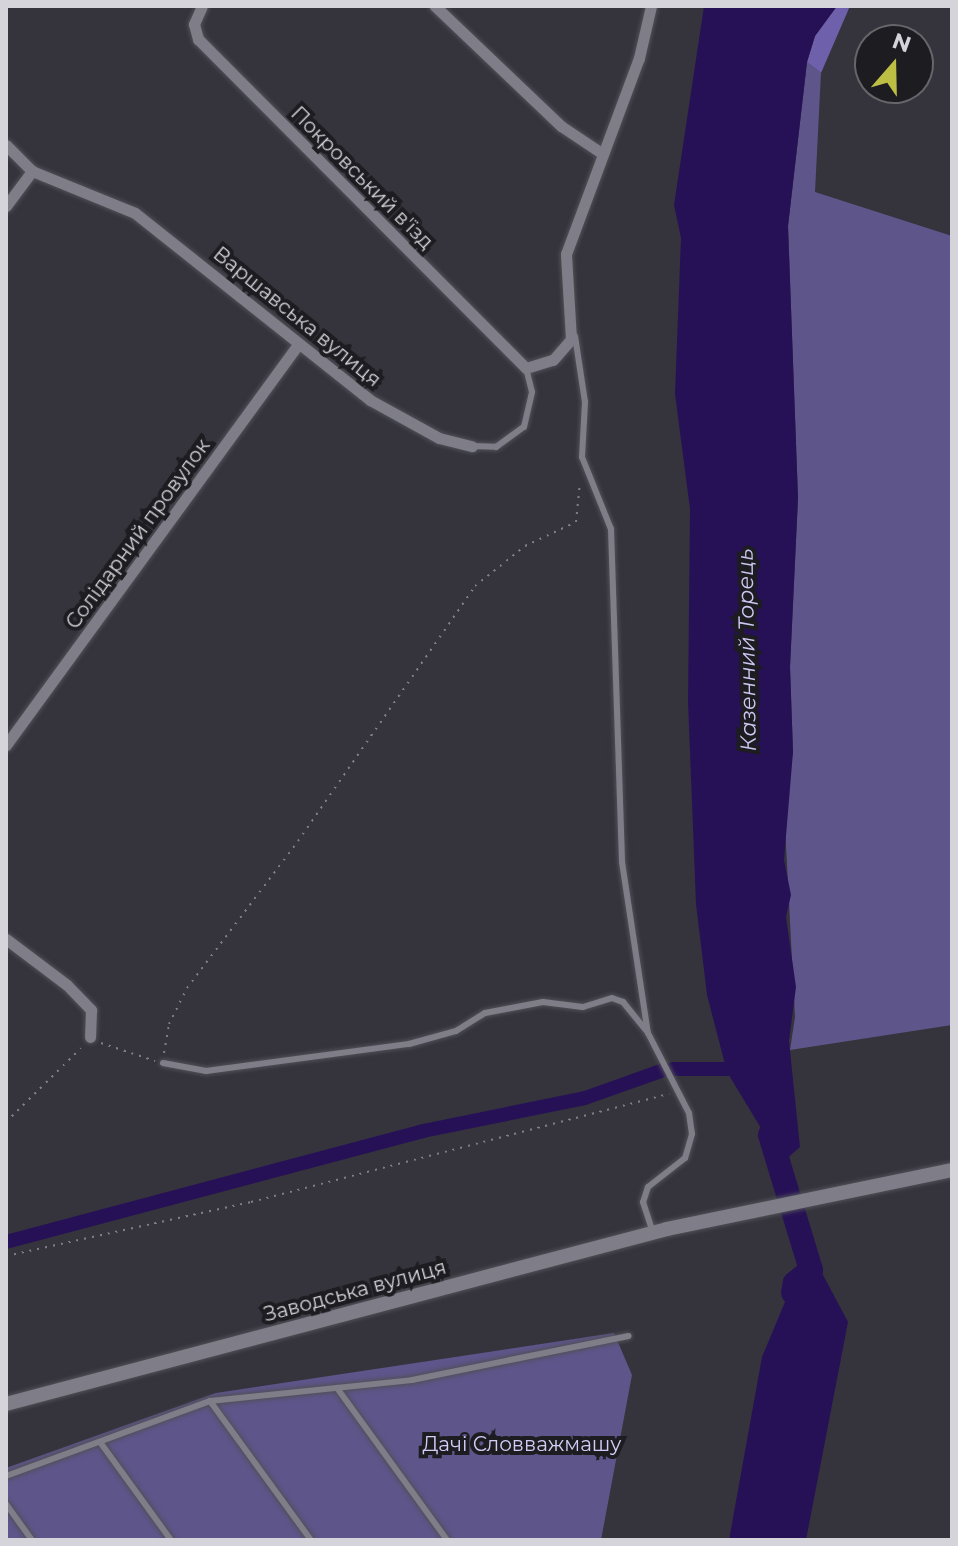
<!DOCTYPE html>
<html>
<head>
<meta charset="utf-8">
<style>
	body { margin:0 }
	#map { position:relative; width:958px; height:1546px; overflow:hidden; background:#35343d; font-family:Montserrat,sans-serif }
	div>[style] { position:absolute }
	.green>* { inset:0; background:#5e558a }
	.forest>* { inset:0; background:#6e60aa }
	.water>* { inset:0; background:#271156 }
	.canal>* { height:14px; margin:-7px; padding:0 7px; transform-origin:7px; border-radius:7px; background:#271156 }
	.river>* { height:24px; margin:-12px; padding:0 12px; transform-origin:12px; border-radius:12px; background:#271156 }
	.path>* { height:2px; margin-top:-1px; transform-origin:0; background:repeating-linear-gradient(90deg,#807f87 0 2px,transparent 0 8px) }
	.roads { filter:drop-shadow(0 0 2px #505057) drop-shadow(0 0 2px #505057) }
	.service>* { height:6px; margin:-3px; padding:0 3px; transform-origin:3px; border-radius:3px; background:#7f7e88 }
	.minor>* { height:11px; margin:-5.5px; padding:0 5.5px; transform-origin:5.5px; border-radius:5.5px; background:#7f7e88 }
	.tertiary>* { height:14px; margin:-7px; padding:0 7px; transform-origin:7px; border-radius:7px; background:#7f7e88 }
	span { translate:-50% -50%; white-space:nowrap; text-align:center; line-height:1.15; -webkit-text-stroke:8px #1d1c20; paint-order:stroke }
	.street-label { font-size:20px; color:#d4d4da }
	.park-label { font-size:20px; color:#d2cdf7 }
	.water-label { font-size:22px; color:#ccc7f1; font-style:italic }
	.frame { position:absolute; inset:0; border:8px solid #d4d4da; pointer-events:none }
	.north { position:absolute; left:854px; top:24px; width:80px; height:80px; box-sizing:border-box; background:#1d1c20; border:2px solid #66666a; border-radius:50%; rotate:20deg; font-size:22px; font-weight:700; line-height:32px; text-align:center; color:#d4d4da }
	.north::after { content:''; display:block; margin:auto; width:28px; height:36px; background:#bcbf44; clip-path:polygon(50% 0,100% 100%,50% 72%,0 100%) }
</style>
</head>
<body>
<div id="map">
	<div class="green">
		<i style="clip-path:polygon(807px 62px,821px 73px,815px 192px,952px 236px,952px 1025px,790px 1050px,795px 1017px,784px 807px,793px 752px,790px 667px,798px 498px,788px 226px)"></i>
		<i style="clip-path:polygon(614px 1333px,632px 1375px,601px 1540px,6px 1540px,6px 1468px,216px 1393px)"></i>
	</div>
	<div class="forest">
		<i style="clip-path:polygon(837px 6px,850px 6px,821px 73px,807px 62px,815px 36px)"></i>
	</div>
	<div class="water">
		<i style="clip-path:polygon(704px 6px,837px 6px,815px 36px,807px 62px,788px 226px,798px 498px,790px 667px,793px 752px,784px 860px,791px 895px,786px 917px,796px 987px,789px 1041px,800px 1147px,782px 1163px,727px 1072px,707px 995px,696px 904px,688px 702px,690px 509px,675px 394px,681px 238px,674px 205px)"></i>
		<i style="clip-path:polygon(800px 1266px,822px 1273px,848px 1322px,806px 1540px,729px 1540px,762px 1357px)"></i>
	</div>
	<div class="canal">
		<i style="left:673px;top:1069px;width:72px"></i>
		<i style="left:6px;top:1242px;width:432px;rotate:-14.9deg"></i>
		<i style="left:423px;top:1131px;width:165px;rotate:-11.5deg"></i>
		<i style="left:585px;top:1098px;width:81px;rotate:-19.6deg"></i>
	</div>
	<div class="river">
		<i style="left:770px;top:1135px;width:141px;rotate:73.1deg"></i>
		<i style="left:811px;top:1270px;width:21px;rotate:141deg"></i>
		<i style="left:795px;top:1283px;width:10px;rotate:101deg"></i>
	</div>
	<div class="path">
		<i style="left:101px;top:1043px;width:57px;rotate:18.4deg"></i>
		<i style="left:164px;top:1053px;width:29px;rotate:-80deg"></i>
		<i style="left:169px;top:1024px;width:40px;rotate:-63.4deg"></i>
		<i style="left:187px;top:988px;width:184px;rotate:-52.9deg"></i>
		<i style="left:298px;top:841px;width:310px;rotate:-55.2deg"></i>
		<i style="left:475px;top:586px;width:64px;rotate:-38.7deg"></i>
		<i style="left:525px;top:546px;width:56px;rotate:-25.2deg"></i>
		<i style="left:576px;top:522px;width:40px;rotate:-84.3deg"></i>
		<i style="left:6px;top:1122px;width:105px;rotate:-44.6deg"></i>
		<i style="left:6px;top:1256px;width:251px;rotate:-12.4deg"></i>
		<i style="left:251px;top:1202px;width:432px;rotate:-14.5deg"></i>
	</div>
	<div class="roads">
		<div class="service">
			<i style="left:575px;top:336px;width:67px;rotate:81.4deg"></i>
			<i style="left:585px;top:402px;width:55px;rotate:93.1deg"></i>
			<i style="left:582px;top:457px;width:78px;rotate:68.1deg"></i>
			<i style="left:611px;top:529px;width:333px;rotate:88.1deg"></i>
			<i style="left:622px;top:862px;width:173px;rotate:81.4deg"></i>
			<i style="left:648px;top:1033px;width:90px;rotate:62.9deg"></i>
			<i style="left:689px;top:1113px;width:21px;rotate:82deg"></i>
			<i style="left:692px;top:1134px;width:25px;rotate:106deg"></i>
			<i style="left:685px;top:1158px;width:47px;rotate:141.9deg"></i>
			<i style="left:648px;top:1187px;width:16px;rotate:108deg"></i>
			<i style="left:643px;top:1202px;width:32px;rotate:72deg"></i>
			<i style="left:472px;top:446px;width:24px;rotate:2deg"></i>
			<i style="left:496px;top:447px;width:34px;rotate:-36deg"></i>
			<i style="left:524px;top:427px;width:36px;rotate:-77deg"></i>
			<i style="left:532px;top:392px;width:25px;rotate:-104deg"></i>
			<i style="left:163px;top:1063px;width:44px;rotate:10.5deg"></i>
			<i style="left:206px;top:1071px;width:205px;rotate:-7.6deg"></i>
			<i style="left:409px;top:1044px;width:49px;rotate:-15.5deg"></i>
			<i style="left:456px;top:1031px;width:34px;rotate:-32deg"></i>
			<i style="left:485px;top:1013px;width:59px;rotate:-10.7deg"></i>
			<i style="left:543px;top:1002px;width:40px;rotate:7.1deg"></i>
			<i style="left:583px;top:1007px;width:30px;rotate:-17deg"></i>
			<i style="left:612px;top:998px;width:12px;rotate:20deg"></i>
			<i style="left:623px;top:1002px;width:36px;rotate:51deg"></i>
			<i style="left:337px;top:1388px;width:188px;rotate:54.1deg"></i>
			<i style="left:210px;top:1401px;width:172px;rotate:54deg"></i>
			<i style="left:100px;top:1442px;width:121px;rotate:54.1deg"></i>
			<i style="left:6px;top:1476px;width:217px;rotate:-20.2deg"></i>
			<i style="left:210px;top:1401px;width:203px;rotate:-5.9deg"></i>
			<i style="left:412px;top:1380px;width:221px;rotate:-11.5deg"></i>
			<i style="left:6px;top:1504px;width:44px;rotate:54.2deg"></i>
		</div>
		<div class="minor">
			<i style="left:202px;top:6px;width:20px;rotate:114deg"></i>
			<i style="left:194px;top:24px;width:16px;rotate:75deg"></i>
			<i style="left:198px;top:39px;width:465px;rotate:45.1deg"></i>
			<i style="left:526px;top:368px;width:28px;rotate:-17deg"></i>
			<i style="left:553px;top:360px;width:28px;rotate:-49deg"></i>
			<i style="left:571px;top:339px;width:85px;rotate:-93.4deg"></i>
			<i style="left:566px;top:254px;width:209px;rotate:-69.6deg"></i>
			<i style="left:639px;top:58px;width:53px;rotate:-77deg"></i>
			<i style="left:435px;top:6px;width:174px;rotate:43.6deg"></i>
			<i style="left:561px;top:126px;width:50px;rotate:33.7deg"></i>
			<i style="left:6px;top:145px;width:37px;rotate:45deg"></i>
			<i style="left:32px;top:171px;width:111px;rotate:22.2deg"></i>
			<i style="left:135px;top:213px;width:300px;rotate:38.5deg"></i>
			<i style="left:370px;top:400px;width:79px;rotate:28.8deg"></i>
			<i style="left:439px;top:438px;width:34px;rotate:14deg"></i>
			<i style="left:6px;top:206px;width:44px;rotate:-53.4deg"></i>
			<i style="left:6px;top:745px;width:496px;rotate:-53.9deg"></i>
			<i style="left:6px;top:939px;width:76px;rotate:37deg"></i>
			<i style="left:67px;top:985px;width:35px;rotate:46deg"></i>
			<i style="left:91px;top:1010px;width:27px;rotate:92deg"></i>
		</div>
		<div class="tertiary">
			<i style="left:6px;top:1404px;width:684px;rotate:-14.83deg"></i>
			<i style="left:667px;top:1229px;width:291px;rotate:-11.7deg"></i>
		</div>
	</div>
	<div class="street-label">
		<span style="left:362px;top:178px;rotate:45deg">Покровський в'їзд</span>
		<span style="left:297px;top:317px;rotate:39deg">Варшавська вулиця</span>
		<span style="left:138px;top:534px;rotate:-54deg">Солідарний провулок</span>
		<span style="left:355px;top:1291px;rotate:-15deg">Заводська вулиця</span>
	</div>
	<div class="park-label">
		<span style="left:522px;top:1444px">Дачі Словважмашу</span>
	</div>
	<div class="water-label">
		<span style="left:747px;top:650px;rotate:-91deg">Казенний Торець</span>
	</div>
	<div class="frame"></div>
	<div class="north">N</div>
</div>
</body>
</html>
